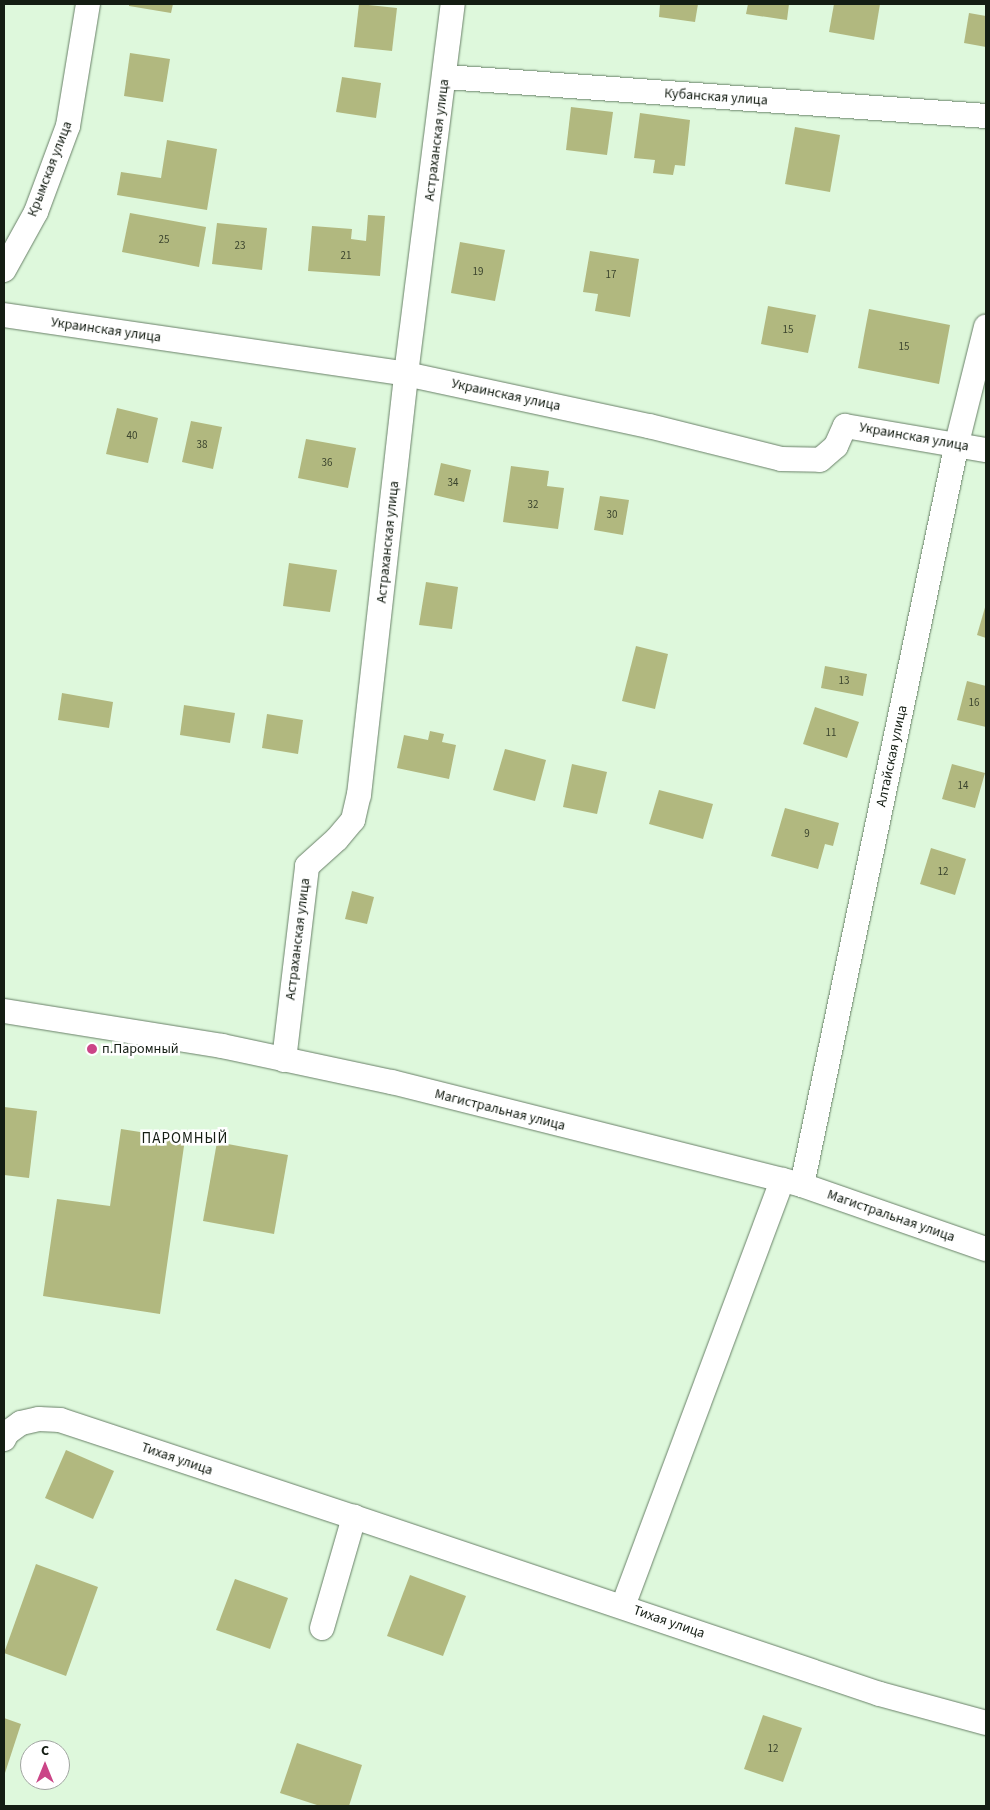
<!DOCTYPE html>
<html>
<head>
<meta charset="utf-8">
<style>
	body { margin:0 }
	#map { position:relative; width:990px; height:1810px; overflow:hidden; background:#def8dc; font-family:"Source Sans 3",sans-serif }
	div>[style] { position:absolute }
	.building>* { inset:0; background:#b1b87f }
	.roads { filter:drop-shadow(0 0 1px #698068) drop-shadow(0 0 1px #698068) }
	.street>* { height:24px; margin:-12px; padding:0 12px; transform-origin:12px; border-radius:12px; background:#fff }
	.dots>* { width:14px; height:14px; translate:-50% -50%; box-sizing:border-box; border:2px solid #fff; border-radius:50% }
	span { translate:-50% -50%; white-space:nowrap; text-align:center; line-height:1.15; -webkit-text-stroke:5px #fff; paint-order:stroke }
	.number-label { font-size:11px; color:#3b442e }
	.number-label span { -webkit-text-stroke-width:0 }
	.street-label { font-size:14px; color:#141d13 }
	.poi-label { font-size:14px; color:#141d13 }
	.left { translate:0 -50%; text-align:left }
	.neighbourhood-label { font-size:15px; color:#141d13; letter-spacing:1px }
	.frame { position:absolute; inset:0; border:5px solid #141d13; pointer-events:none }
	.north { position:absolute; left:20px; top:1740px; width:50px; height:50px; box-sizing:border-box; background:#fff; border:1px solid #a1a5a1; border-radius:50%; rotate:0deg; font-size:14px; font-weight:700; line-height:20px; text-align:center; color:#141d13 }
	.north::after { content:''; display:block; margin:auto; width:18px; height:22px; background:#cb4587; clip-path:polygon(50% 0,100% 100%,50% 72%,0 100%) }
</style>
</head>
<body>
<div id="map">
	<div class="building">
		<i style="clip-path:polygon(129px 4px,173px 4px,171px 13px,129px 6px)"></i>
		<i style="clip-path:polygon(359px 4px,397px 8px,392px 51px,354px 47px)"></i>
		<i style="clip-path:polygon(660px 4px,698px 4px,695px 22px,659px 17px)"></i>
		<i style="clip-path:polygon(748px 4px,789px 4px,787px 20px,746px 14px)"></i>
		<i style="clip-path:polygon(834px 4px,880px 4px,874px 40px,829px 32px)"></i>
		<i style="clip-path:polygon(969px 13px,986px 16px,986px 47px,964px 43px)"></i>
		<i style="clip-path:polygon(130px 53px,170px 59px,163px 102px,124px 96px)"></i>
		<i style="clip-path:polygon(342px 77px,381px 83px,376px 118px,336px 112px)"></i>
		<i style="clip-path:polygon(571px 107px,613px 112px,607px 155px,566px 150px)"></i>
		<i style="clip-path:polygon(640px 113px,690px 120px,685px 166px,675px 165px,673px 175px,653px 173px,655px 160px,634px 158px)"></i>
		<i style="clip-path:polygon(795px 127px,840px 135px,830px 192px,785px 184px)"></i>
		<i style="clip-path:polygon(167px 140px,217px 149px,207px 210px,117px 195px,121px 172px,161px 178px)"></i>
		<i style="clip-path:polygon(130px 213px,206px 227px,199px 267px,122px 252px)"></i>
		<i style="clip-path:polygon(368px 215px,385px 216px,380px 276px,308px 271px,312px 226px,352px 229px,351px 239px,366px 241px)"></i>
		<i style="clip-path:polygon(217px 223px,267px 228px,262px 270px,212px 264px)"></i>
		<i style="clip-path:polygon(460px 242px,505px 250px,495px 301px,451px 293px)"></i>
		<i style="clip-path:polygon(590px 251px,639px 259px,630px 317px,595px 311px,598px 294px,583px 292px)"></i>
		<i style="clip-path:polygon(768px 306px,816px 315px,808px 353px,761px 344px)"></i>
		<i style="clip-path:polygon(869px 309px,950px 325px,939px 384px,858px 368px)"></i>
		<i style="clip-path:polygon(117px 408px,158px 418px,148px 463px,106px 454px)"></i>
		<i style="clip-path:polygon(191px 421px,222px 427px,213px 469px,182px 462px)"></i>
		<i style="clip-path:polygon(306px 439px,356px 448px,348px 488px,298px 478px)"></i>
		<i style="clip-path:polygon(441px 463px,471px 470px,464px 502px,434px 495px)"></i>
		<i style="clip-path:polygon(511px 466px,549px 471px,547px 486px,564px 488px,558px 529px,503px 522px)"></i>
		<i style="clip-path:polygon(600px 496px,629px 500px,623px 535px,594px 530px)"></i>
		<i style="clip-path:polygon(289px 563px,337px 570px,330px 612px,283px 606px)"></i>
		<i style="clip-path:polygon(426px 582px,458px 587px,452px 629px,419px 625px)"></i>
		<i style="clip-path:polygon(986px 604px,986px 638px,977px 635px)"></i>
		<i style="clip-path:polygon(636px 646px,668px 654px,655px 709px,622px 701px)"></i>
		<i style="clip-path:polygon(825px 666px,867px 674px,863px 696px,821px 688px)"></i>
		<i style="clip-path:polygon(967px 681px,986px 686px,986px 727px,957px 720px)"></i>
		<i style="clip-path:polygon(62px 693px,113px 702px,109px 728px,58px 720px)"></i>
		<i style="clip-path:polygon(184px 705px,235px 713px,230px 743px,180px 735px)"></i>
		<i style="clip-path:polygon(815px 707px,859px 722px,847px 758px,803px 744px)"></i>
		<i style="clip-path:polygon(267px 714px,303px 720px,298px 754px,262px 748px)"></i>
		<i style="clip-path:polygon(430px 731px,444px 734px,442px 742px,456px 745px,449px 779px,397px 768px,404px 735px,428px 740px)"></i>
		<i style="clip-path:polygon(505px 749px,546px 760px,535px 801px,493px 790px)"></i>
		<i style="clip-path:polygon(572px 764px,607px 772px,597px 814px,563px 807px)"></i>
		<i style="clip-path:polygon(952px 764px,985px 773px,975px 808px,942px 799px)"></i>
		<i style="clip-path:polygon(659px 790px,713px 804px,703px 839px,649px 824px)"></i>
		<i style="clip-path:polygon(785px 808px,839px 823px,833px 846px,825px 844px,818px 869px,771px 856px)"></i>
		<i style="clip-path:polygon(931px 848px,966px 859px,955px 895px,920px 884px)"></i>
		<i style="clip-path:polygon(352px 891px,374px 897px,367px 924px,345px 919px)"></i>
		<i style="clip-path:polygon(4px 1107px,37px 1111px,29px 1178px,4px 1175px)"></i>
		<i style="clip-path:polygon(121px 1129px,185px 1139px,160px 1314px,43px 1296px,57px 1199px,110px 1206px)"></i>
		<i style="clip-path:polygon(217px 1142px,288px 1155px,274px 1234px,203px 1221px)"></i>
		<i style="clip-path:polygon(66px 1450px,114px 1471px,93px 1519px,45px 1498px)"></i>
		<i style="clip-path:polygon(36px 1564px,98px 1587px,66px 1676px,4px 1653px)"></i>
		<i style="clip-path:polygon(410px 1575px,466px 1596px,443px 1656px,387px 1636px)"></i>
		<i style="clip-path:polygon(235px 1579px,288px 1598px,270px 1649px,216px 1630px)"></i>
		<i style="clip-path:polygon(763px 1715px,802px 1728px,783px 1782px,744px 1769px)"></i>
		<i style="clip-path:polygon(4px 1718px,21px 1724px,4px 1776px)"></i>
		<i style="clip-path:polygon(297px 1743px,362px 1765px,349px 1806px,320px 1806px,280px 1793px)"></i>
	</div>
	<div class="roads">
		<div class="street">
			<i style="left:446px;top:77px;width:541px;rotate:4.13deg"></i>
			<i style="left:4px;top:270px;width:66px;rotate:-61.1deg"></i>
			<i style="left:36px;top:212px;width:92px;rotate:-69.6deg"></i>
			<i style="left:68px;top:126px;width:124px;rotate:-80.7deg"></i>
			<i style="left:4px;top:315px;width:406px;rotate:8.3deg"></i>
			<i style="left:406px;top:374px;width:249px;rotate:12.1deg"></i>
			<i style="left:649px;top:426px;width:136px;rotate:14deg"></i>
			<i style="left:781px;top:459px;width:39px;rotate:1deg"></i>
			<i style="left:820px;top:460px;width:21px;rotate:-41deg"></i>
			<i style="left:836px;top:446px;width:22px;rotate:-66deg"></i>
			<i style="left:845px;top:426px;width:143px;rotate:9.7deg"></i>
			<i style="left:4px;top:1011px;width:221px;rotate:9.1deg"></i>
			<i style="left:222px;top:1046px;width:174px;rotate:12deg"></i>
			<i style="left:392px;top:1082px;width:423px;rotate:14.1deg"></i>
			<i style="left:802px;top:1185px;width:195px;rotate:19.2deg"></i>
			<i style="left:284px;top:1060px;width:195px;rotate:-83.2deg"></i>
			<i style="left:307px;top:866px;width:40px;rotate:-42deg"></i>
			<i style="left:337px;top:839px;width:25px;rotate:-50deg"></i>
			<i style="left:353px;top:820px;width:26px;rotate:-77deg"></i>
			<i style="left:359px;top:795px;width:424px;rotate:-83.6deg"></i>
			<i style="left:406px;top:374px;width:373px;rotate:-82.8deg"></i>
			<i style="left:802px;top:1185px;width:758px;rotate:-78.2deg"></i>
			<i style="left:957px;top:443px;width:120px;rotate:-76deg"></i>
			<i style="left:4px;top:1439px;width:7px;rotate:-63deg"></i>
			<i style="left:7px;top:1433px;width:17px;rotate:-36deg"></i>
			<i style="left:21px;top:1423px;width:18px;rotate:-13deg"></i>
			<i style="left:39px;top:1419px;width:21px;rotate:3deg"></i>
			<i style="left:60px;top:1420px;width:310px;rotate:18.3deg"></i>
			<i style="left:623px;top:1606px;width:455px;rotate:-69.5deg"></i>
			<i style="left:322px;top:1628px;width:116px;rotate:-73.9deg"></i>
			<i style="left:354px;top:1517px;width:555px;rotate:18.6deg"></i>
			<i style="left:880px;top:1694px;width:110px;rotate:15.3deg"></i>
		</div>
	</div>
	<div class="dots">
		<i style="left:92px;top:1049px;background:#cb4587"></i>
	</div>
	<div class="number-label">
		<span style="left:164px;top:240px">25</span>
		<span style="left:240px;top:246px">23</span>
		<span style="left:346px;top:256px">21</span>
		<span style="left:478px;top:272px">19</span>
		<span style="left:611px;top:275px">17</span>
		<span style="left:788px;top:330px">15</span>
		<span style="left:904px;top:347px">15</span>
		<span style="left:132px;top:436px">40</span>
		<span style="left:202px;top:445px">38</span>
		<span style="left:327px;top:463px">36</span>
		<span style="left:453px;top:483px">34</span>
		<span style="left:533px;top:505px">32</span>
		<span style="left:612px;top:515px">30</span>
		<span style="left:844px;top:681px">13</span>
		<span style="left:974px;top:703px">16</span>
		<span style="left:831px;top:733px">11</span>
		<span style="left:963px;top:786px">14</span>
		<span style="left:807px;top:834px">9</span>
		<span style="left:943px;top:872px">12</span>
		<span style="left:773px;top:1749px">12</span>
	</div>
	<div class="street-label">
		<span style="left:716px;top:97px;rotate:4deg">Кубанская улица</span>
		<span style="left:437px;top:140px;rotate:-83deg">Астраханская улица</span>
		<span style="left:50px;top:169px;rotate:-69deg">Крымская улица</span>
		<span style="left:106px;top:330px;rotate:8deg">Украинская улица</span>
		<span style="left:506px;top:395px;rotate:12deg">Украинская улица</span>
		<span style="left:914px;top:437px;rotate:10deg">Украинская улица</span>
		<span style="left:388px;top:542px;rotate:-84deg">Астраханская улица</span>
		<span style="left:892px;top:756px;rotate:-78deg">Алтайская улица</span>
		<span style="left:298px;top:939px;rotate:-83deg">Астраханская улица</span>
		<span style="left:500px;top:1110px;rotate:14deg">Магистральная улица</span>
		<span style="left:891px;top:1216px;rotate:19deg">Магистральная улица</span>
		<span style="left:177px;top:1459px;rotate:19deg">Тихая улица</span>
		<span style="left:669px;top:1622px;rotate:19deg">Тихая улица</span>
	</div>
	<div class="poi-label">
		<span class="left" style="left:102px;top:1049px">п.Паромный</span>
	</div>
	<div class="neighbourhood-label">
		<span style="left:185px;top:1139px">ПАРОМНЫЙ</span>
	</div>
	<div class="frame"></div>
	<div class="north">С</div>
</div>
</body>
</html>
